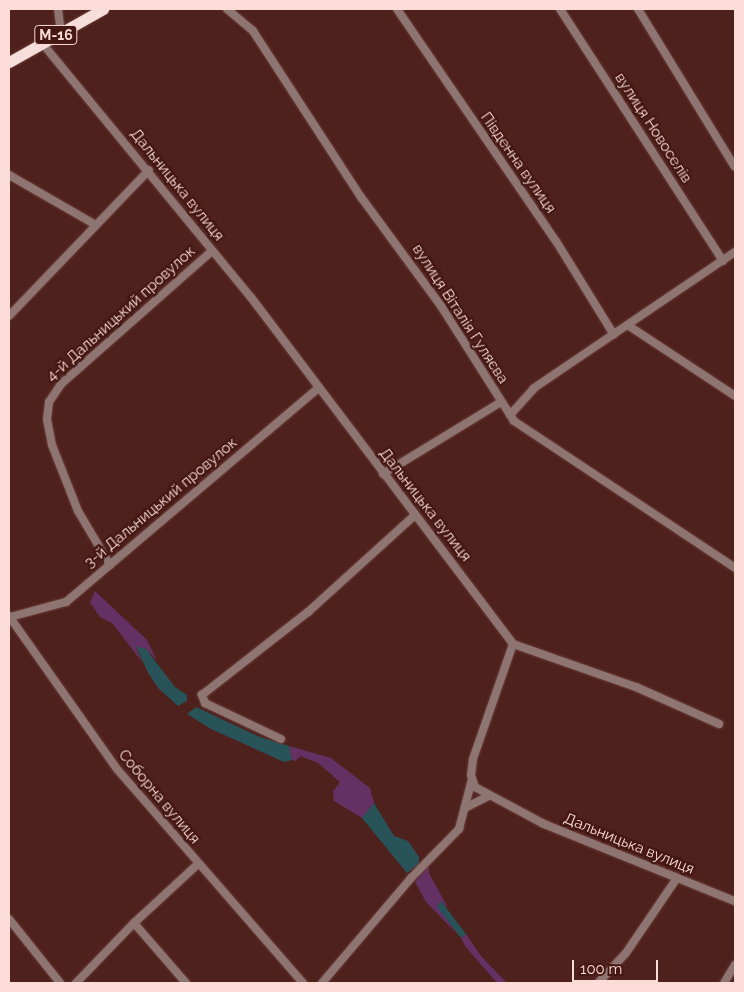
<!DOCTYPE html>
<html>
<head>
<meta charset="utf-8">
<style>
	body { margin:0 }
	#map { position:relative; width:744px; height:992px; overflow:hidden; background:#4f211d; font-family:Raleway,sans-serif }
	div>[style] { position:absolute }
	.green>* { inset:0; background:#633163 }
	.water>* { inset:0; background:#275359 }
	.roads { filter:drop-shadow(0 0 1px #6b3f3b) drop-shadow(0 0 1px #6b3f3b) }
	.minor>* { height:8px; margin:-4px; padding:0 4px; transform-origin:4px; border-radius:4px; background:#8e7572 }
	.highway>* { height:11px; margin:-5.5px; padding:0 5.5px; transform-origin:5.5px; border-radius:5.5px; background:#f6deda }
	span { translate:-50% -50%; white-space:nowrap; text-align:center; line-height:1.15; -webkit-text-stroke:4.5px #441713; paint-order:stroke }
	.shield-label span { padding:1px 4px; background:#441713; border:1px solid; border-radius:4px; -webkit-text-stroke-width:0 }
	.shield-label { font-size:14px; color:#fbdcd7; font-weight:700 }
	.street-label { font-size:15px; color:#fbdcd7 }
	.frame { position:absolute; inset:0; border:10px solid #fbdcd7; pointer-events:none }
	.scale { position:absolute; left:572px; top:960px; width:86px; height:22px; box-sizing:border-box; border:2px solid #fbdcd7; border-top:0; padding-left:6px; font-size:15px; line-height:18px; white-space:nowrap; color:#fbdcd7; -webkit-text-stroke:4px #441713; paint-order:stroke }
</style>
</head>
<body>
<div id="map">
	<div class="green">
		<i style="clip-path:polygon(95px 591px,147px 640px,157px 661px,146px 649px,136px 647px,142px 662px,112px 623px,100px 617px,90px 602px)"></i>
		<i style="clip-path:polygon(289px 746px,331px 758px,370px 788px,374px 803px,362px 818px,334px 801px,333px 791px,340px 782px,318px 763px,300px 756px,296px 761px,292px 760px)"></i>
		<i style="clip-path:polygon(429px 865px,429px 873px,448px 908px,441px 902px,438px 907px,457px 934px,426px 902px,415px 882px)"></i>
		<i style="clip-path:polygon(466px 934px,481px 956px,507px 983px,497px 983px,465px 946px,461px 938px)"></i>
	</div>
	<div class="water">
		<i style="clip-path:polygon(136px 646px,146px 649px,175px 687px,187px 695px,187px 701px,178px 706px,158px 688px,147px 671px)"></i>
		<i style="clip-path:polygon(196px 707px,260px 737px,289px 746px,292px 760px,284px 762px,211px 729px,187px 714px)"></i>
		<i style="clip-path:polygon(374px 803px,394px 836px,408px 841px,419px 857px,419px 864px,407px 873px,362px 818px)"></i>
		<i style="clip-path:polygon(441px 901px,466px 934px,461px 938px,437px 907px)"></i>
	</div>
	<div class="roads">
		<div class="minor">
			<i style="left:58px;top:9px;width:23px;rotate:83deg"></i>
			<i style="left:227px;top:9px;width:34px;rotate:40deg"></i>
			<i style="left:253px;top:31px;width:198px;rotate:57deg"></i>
			<i style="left:361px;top:197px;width:135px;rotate:53.7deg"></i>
			<i style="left:441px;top:306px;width:136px;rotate:57.6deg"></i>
			<i style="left:514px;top:421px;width:265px;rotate:33.6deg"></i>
			<i style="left:397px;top:9px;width:281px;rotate:55.6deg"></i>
			<i style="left:556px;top:241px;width:110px;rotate:58.3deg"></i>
			<i style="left:560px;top:9px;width:300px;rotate:57.1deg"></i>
			<i style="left:638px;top:9px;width:185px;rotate:58.5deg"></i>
			<i style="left:42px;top:43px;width:328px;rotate:50.6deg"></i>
			<i style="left:250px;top:296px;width:436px;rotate:52.9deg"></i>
			<i style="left:513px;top:644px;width:122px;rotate:109.2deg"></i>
			<i style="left:473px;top:759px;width:16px;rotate:97deg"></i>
			<i style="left:471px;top:775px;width:13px;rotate:72deg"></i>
			<i style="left:475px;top:787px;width:78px;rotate:28.2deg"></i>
			<i style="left:544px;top:824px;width:206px;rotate:22deg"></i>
			<i style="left:9px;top:175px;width:100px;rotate:29.9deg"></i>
			<i style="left:9px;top:316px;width:202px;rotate:-46.2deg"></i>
			<i style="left:629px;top:326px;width:127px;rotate:33.4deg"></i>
			<i style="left:510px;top:415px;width:36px;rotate:-48deg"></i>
			<i style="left:534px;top:388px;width:243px;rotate:-34.1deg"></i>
			<i style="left:383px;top:474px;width:138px;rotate:-31.4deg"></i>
			<i style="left:110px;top:565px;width:63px;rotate:-120.7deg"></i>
			<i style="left:78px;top:511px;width:71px;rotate:-111.5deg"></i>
			<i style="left:52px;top:445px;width:26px;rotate:-101deg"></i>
			<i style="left:47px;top:419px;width:17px;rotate:-83deg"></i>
			<i style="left:49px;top:402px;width:22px;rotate:-56deg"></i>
			<i style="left:61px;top:384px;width:201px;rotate:-41.4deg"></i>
			<i style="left:9px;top:616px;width:187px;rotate:54.8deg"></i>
			<i style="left:117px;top:769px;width:284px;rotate:49deg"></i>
			<i style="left:10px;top:617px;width:58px;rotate:-15deg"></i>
			<i style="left:66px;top:602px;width:331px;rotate:-40.3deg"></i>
			<i style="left:513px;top:644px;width:130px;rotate:19.3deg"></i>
			<i style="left:636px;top:687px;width:91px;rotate:24deg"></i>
			<i style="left:281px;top:739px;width:84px;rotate:-154.7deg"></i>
			<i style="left:205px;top:703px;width:9px;rotate:-111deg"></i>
			<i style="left:202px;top:695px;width:135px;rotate:-38.1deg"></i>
			<i style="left:308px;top:612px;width:143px;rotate:-42.2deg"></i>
			<i style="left:465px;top:808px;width:27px;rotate:-27deg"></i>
			<i style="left:9px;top:919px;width:82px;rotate:51.4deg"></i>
			<i style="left:134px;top:923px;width:79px;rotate:49.1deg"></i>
			<i style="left:76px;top:983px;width:83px;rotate:-46deg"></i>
			<i style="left:134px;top:923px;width:87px;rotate:-42.7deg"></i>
			<i style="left:322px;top:983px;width:138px;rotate:-49.7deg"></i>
			<i style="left:411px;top:878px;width:69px;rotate:-45.6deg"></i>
			<i style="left:459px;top:829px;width:52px;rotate:-75.4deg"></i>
			<i style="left:598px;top:983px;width:41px;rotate:-47deg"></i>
			<i style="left:626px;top:953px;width:91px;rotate:-55.8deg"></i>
			<i style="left:724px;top:983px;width:21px;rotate:-59deg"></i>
		</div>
		<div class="highway">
			<i style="left:9px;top:62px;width:108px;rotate:-29.4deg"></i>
		</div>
	</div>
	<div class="shield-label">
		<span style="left:56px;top:35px">М-16</span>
	</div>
	<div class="street-label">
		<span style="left:653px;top:128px;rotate:57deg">вулиця Новоселів</span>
		<span style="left:518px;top:163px;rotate:55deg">Південна вулиця</span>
		<span style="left:177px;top:185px;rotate:51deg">Дальницька вулиця</span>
		<span style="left:121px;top:314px;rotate:-42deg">4-й Дальницький провулок</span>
		<span style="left:460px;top:314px;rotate:57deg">вулиця Віталія Гуляєва</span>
		<span style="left:161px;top:503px;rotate:-40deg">3-й Дальницький провулок</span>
		<span style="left:425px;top:505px;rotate:52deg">Дальницька вулиця</span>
		<span style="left:159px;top:797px;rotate:50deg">Соборна вулиця</span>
		<span style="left:629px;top:844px;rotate:22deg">Дальницька вулиця</span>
	</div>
	<div class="frame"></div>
	<div class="scale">100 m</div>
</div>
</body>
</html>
